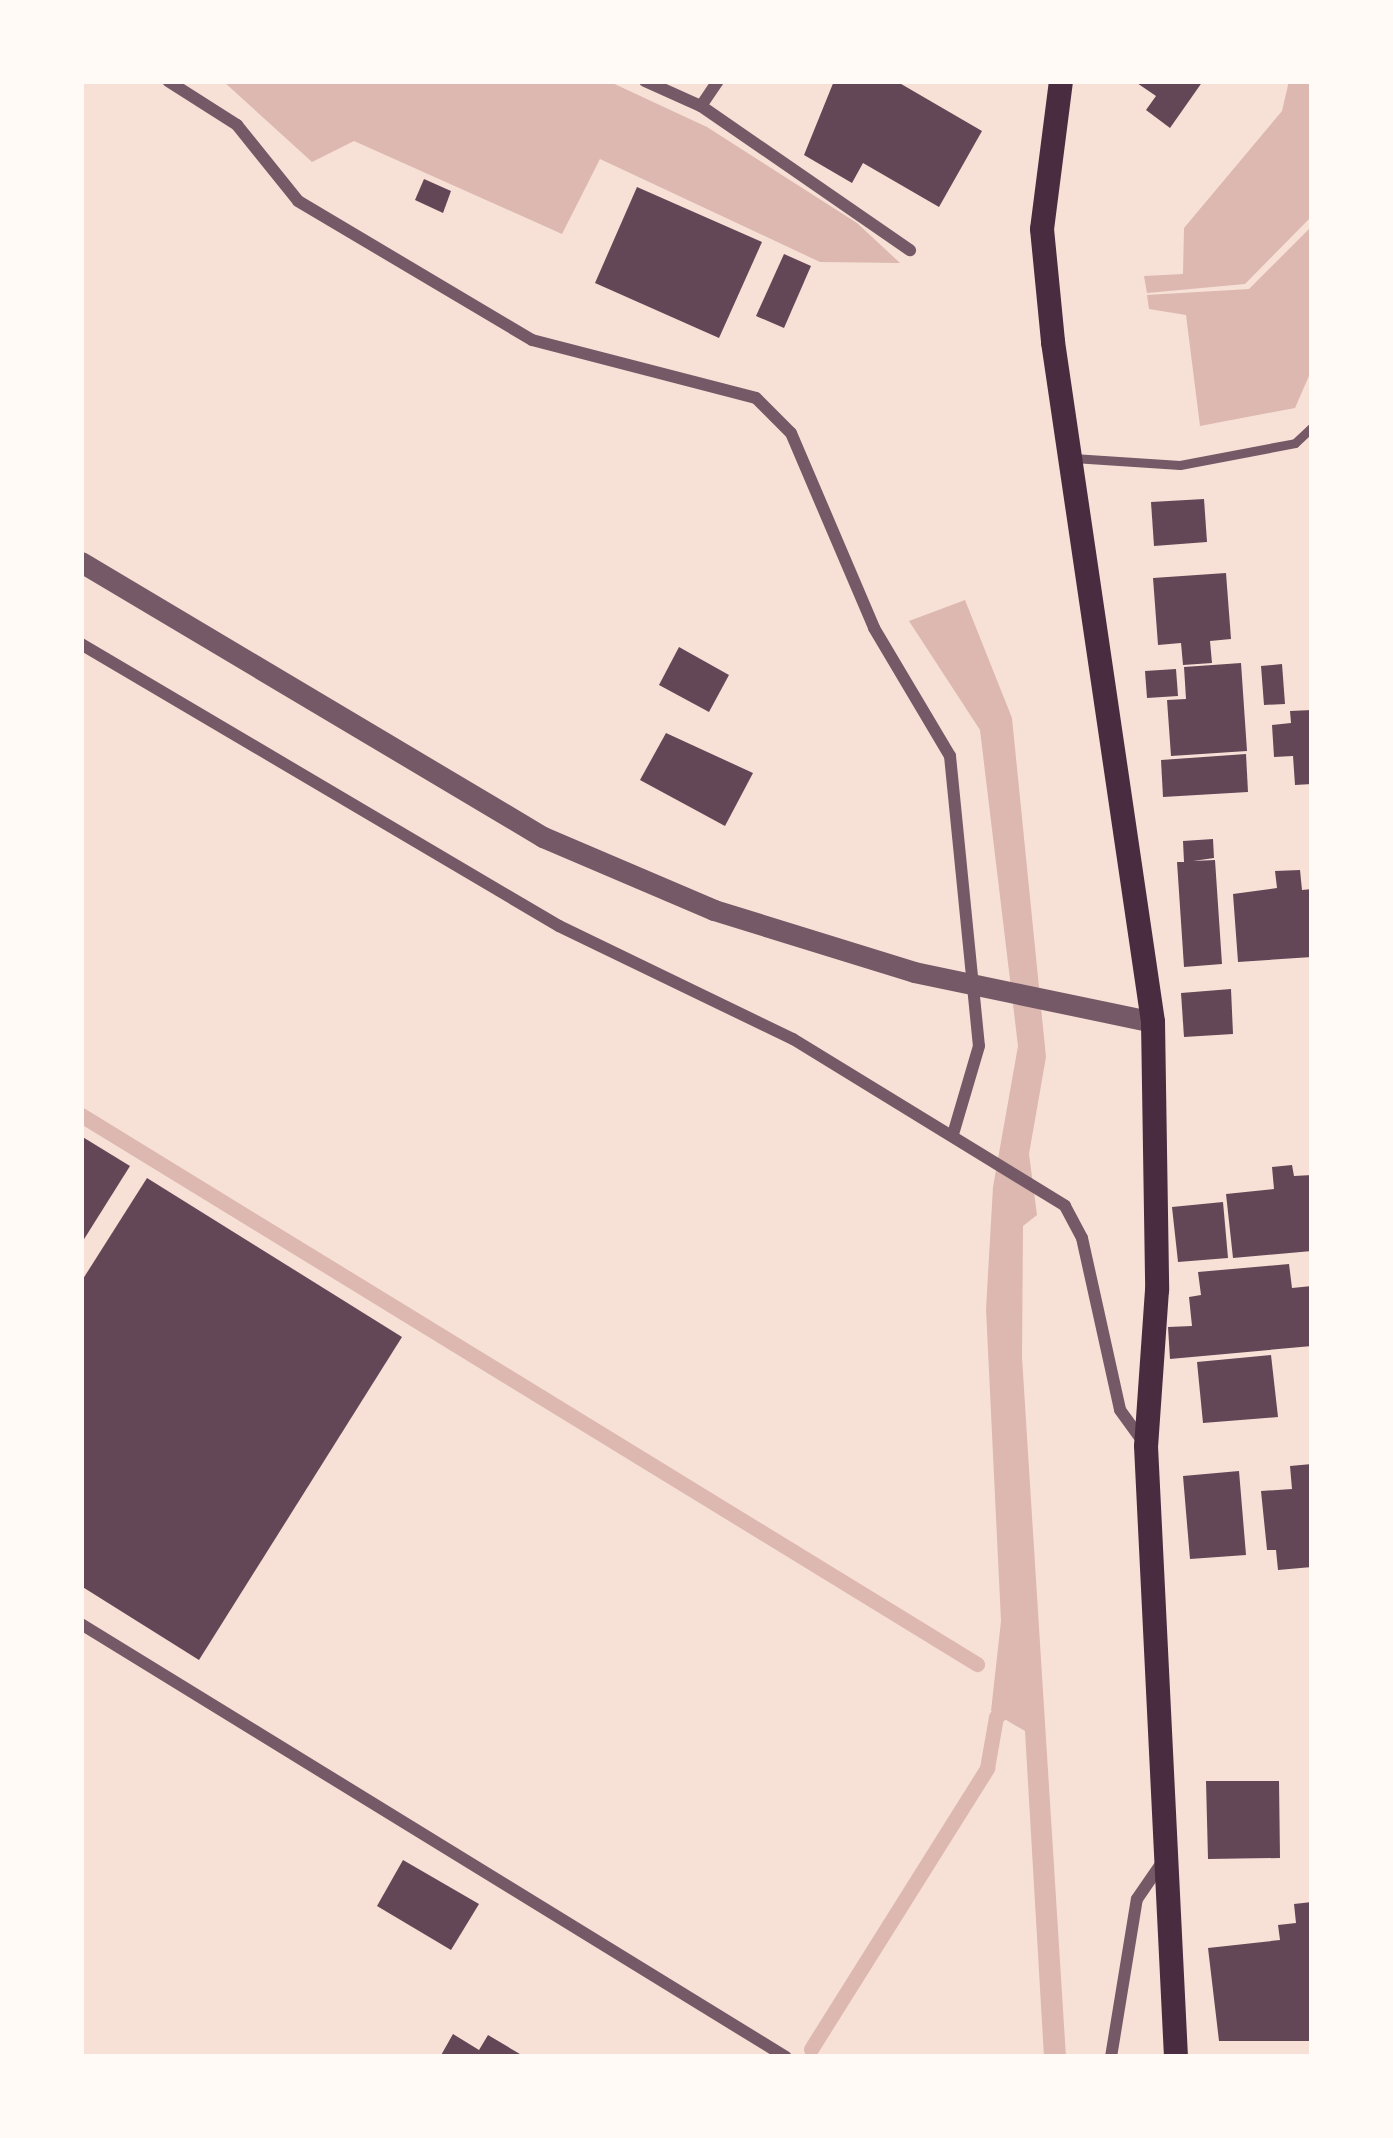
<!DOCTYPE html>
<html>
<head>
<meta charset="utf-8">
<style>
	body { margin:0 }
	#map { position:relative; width:1393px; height:2138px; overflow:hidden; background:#f7e1d7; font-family:"Space Grotesk",sans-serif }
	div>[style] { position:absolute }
	.water>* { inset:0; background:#dcb8b0 }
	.stream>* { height:15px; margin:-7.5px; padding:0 7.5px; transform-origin:7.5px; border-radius:7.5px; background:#dcb8b0 }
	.building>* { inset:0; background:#644757 }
	.service>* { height:9px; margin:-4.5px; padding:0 4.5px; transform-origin:4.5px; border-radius:4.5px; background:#755966 }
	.minor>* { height:12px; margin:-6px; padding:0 6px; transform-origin:6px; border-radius:6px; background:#755966 }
	.tertiary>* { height:21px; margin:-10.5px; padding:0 10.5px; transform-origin:10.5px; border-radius:10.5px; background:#755966 }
	.secondary>* { height:24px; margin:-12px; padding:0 12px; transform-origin:12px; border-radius:12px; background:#4a2c40 }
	span { translate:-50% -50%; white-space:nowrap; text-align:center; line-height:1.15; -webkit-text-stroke:10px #fffaf5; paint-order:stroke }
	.frame { position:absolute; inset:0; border:84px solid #fffaf5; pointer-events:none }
</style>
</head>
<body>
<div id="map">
	<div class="water">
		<i style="clip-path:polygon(223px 81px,608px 81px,707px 127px,857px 223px,900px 263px,820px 262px,600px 159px,562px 234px,354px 141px,312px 162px)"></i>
		<i style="clip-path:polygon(1289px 81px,1312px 81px,1312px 216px,1245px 284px,1147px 293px,1144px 276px,1183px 274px,1184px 228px,1282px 111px)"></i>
		<i style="clip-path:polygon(1312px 226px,1312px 369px,1295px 408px,1200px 426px,1186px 315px,1149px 309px,1147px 295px,1249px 289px)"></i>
		<i style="clip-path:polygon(965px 600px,1012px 718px,1046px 1057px,1029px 1154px,1037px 1215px,1023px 1226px,1022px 1357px,1066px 2057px,1044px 2057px,1025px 1731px,991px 1711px,1001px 1621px,986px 1309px,993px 1187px,1018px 1046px,980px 730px,909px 621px)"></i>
	</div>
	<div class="stream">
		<i style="left:81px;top:1115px;width:1051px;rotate:31.5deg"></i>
		<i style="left:811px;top:2049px;width:332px;rotate:-57.9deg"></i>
		<i style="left:987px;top:1768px;width:52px;rotate:-80deg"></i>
		<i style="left:996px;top:1717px;width:21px;rotate:-41deg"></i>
	</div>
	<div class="building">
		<i style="clip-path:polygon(834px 81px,896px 81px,982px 131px,939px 207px,863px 163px,852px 183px,804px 155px)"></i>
		<i style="clip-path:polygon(1134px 81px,1203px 81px,1170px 128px,1146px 110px,1156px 96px)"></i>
		<i style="clip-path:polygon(424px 179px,451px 191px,443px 213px,415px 200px)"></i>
		<i style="clip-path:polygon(637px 187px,762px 242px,719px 338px,595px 283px)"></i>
		<i style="clip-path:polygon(784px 254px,811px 266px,784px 328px,756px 316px)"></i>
		<i style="clip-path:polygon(1204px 499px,1207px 542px,1154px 546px,1151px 502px)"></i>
		<i style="clip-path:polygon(1226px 573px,1231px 639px,1210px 641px,1212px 663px,1183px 665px,1181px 643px,1158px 645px,1153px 578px)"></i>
		<i style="clip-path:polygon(679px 647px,729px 675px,709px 712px,659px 685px)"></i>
		<i style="clip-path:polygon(1241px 663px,1247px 751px,1171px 756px,1167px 700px,1186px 699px,1184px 667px)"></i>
		<i style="clip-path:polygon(1282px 664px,1285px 704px,1264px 705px,1261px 666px)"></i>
		<i style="clip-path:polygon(1176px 669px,1178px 696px,1147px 698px,1145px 671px)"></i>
		<i style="clip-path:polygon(1312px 710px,1312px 784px,1295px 785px,1293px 756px,1274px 757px,1272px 725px,1291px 723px,1290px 711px)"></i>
		<i style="clip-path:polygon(666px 733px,753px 773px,725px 826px,640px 780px)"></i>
		<i style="clip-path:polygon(1246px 754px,1248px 792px,1163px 797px,1161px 760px)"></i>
		<i style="clip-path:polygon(1213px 839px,1214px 858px,1193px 861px,1215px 860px,1222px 964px,1184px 967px,1177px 862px,1184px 862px,1183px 841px)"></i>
		<i style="clip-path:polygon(1300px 870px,1302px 890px,1312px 889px,1312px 957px,1238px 962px,1233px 894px,1277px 888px,1275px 871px)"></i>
		<i style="clip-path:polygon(1231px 989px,1233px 1034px,1184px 1037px,1181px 993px)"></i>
		<i style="clip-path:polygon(81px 1136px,130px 1166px,81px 1244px)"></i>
		<i style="clip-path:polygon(1292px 1165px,1294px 1176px,1312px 1175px,1312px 1251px,1233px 1258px,1226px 1194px,1274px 1189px,1272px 1167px)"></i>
		<i style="clip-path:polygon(147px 1178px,402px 1337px,199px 1660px,81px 1586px,81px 1282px)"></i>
		<i style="clip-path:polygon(1223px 1202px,1228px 1258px,1178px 1262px,1172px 1207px)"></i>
		<i style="clip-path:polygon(1289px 1264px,1292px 1288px,1312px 1286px,1312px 1346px,1170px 1359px,1168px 1327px,1192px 1326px,1189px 1297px,1201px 1295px,1198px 1272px)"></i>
		<i style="clip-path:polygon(1271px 1355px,1278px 1417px,1203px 1423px,1197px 1362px)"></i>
		<i style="clip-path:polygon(1312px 1464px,1312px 1567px,1278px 1570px,1276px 1550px,1267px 1550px,1261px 1491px,1292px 1489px,1290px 1466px)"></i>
		<i style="clip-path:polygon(1239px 1471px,1246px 1555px,1190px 1559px,1183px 1476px)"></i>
		<i style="clip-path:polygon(1206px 1781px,1279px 1781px,1280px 1858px,1208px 1859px)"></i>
		<i style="clip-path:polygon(403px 1860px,479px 1904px,451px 1950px,377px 1906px)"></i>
		<i style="clip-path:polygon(1312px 1902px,1312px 2041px,1219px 2041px,1208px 1948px,1280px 1940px,1278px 1925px,1296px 1923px,1294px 1904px)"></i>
		<i style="clip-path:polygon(453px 2034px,479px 2050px,488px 2035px,525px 2057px,440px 2057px)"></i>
	</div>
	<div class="service">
		<i style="left:1073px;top:458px;width:107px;rotate:3.7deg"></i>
		<i style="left:1180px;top:465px;width:117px;rotate:-10.8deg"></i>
		<i style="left:1295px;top:443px;width:23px;rotate:-43deg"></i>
	</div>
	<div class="minor">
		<i style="left:168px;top:81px;width:82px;rotate:32.5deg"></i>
		<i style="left:237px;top:125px;width:97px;rotate:51.2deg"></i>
		<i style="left:298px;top:201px;width:272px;rotate:30.7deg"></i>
		<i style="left:532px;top:340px;width:231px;rotate:14.5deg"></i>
		<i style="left:756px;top:398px;width:49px;rotate:45deg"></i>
		<i style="left:791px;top:433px;width:212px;rotate:66.9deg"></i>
		<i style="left:874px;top:628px;width:149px;rotate:59.3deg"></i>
		<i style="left:950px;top:756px;width:291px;rotate:84.3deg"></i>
		<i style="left:979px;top:1046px;width:89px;rotate:106.4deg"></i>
		<i style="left:645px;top:81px;width:61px;rotate:24.1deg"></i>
		<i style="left:701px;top:106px;width:254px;rotate:34.6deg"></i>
		<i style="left:701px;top:106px;width:30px;rotate:-56deg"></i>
		<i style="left:81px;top:644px;width:555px;rotate:30.54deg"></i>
		<i style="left:559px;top:926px;width:260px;rotate:25.8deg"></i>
		<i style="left:793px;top:1039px;width:319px;rotate:31.5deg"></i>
		<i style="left:1065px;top:1206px;width:36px;rotate:62deg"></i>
		<i style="left:1082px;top:1238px;width:176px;rotate:77.5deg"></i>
		<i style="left:1120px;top:1410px;width:37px;rotate:54deg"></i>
		<i style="left:81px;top:1624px;width:827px;rotate:31.56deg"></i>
		<i style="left:1111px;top:2057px;width:160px;rotate:-80.7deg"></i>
		<i style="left:1137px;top:1899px;width:46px;rotate:-55.6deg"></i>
	</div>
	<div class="tertiary">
		<i style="left:81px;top:562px;width:538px;rotate:30.76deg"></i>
		<i style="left:543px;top:837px;width:186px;rotate:23.1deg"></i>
		<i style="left:714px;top:910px;width:209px;rotate:17.2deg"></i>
		<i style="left:914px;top:972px;width:244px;rotate:11.8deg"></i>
	</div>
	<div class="secondary">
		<i style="left:1061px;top:81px;width:149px;rotate:97.3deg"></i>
		<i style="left:1042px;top:229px;width:114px;rotate:84.4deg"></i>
		<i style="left:1053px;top:342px;width:687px;rotate:81.63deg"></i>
		<i style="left:1153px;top:1022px;width:268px;rotate:89.1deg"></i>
		<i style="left:1157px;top:1290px;width:156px;rotate:94deg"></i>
		<i style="left:1146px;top:1446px;width:612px;rotate:87.19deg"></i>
	</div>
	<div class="frame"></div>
</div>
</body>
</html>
